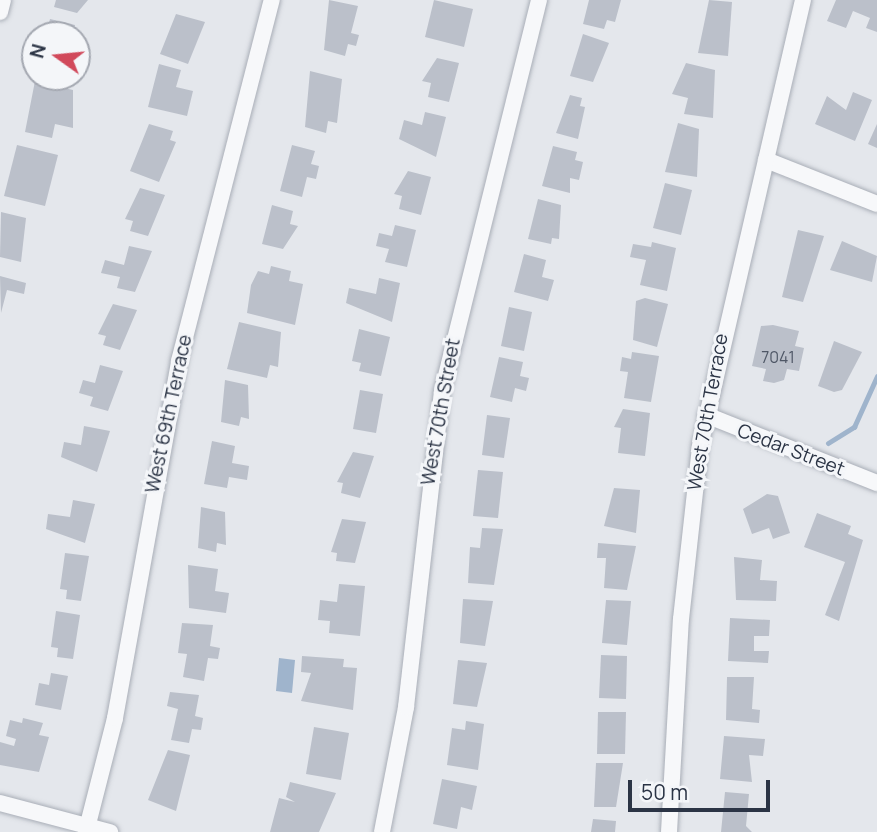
<!DOCTYPE html>
<html>
<head>
<meta charset="utf-8">
<style>
	body { margin:0 }
	#map { position:relative; width:877px; height:832px; overflow:hidden; background:#e4e7ec; font-family:Manrope,sans-serif }
	div>[style] { position:absolute }
	.water>* { inset:0; background:#9fb4cc }
	.stream>* { height:5px; margin:-2.5px; padding:0 2.5px; transform-origin:2.5px; border-radius:2.5px; background:#9fb4cc }
	.building>* { inset:0; background:#bbc0ca }
	.roads { filter:drop-shadow(0 0 2px #a9aeb7) drop-shadow(0 0 2px #a9aeb7) }
	.minor>* { height:16px; margin:-8px; padding:0 8px; transform-origin:8px; border-radius:8px; background:#f7f8fa }
	span { translate:-50% -50%; white-space:nowrap; text-align:center; line-height:1.15; -webkit-text-stroke:6px #f4f6f9; paint-order:stroke }
	.number-label { font-size:16px; color:#4f5766 }
	.number-label span { -webkit-text-stroke-width:0 }
	.street-label { font-size:19px; color:#2b3445 }
	.north { position:absolute; left:21px; top:21px; width:70px; height:70px; box-sizing:border-box; background:#f4f6f9; border:2px solid #a4a8b1; border-radius:50%; rotate:285deg; font-size:19px; font-weight:700; line-height:28px; text-align:center; color:#2b3445 }
	.north::after { content:''; display:block; margin:auto; width:24px; height:32px; background:#d1495b; clip-path:polygon(50% 0,100% 100%,50% 72%,0 100%) }
	.scale { position:absolute; left:628px; top:780px; width:142px; height:32px; box-sizing:border-box; border:4px solid #2b3445; border-top:0; padding-left:9px; font-size:21px; line-height:24px; white-space:nowrap; color:#2b3445; -webkit-text-stroke:5px #f4f6f9; paint-order:stroke }
</style>
</head>
<body>
<div id="map">
	<div class="water">
		<i style="clip-path:polygon(279px 658px,295px 660px,292px 693px,276px 691px)"></i>
	</div>
	<div class="stream">
		<i style="left:828px;top:443px;width:31px;rotate:-32deg"></i>
		<i style="left:854px;top:427px;width:56px;rotate:-65.7deg"></i>
	</div>
	<div class="building">
		<i style="clip-path:polygon(56px 0,88px 0,77px 13px,54px 7px)"></i>
		<i style="clip-path:polygon(329px 0,358px 6px,351px 33px,359px 35px,356px 46px,348px 44px,345px 56px,324px 50px)"></i>
		<i style="clip-path:polygon(434px 0,473px 9px,464px 47px,425px 37px)"></i>
		<i style="clip-path:polygon(589px 0,621px 0,615px 22px,607px 20px,604px 29px,583px 24px)"></i>
		<i style="clip-path:polygon(709px 0,732px 2px,728px 56px,698px 53px)"></i>
		<i style="clip-path:polygon(836px 0,877px 0,877px 32px,866px 28px,870px 18px,853px 11px,846px 28px,827px 21px)"></i>
		<i style="clip-path:polygon(176px 14px,205px 22px,188px 64px,160px 54px)"></i>
		<i style="clip-path:polygon(50px 19px,75px 25px,73px 35px,46px 35px)"></i>
		<i style="clip-path:polygon(583px 34px,609px 43px,593px 82px,570px 76px)"></i>
		<i style="clip-path:polygon(77px 46px,86px 48px,81px 68px,77px 67px)"></i>
		<i style="clip-path:polygon(437px 58px,459px 63px,449px 102px,428px 97px,431px 83px,422px 81px)"></i>
		<i style="clip-path:polygon(686px 63px,715px 70px,713px 118px,684px 114px,688px 98px,672px 94px)"></i>
		<i style="clip-path:polygon(159px 64px,181px 70px,176px 87px,193px 91px,187px 116px,148px 107px)"></i>
		<i style="clip-path:polygon(310px 71px,342px 79px,337px 123px,328px 121px,326px 133px,305px 127px)"></i>
		<i style="clip-path:polygon(35px 81px,73px 90px,73px 128px,55px 124px,52px 138px,25px 132px)"></i>
		<i style="clip-path:polygon(853px 92px,872px 100px,855px 141px,815px 124px,827px 96px,846px 110px)"></i>
		<i style="clip-path:polygon(570px 95px,582px 98px,580px 106px,585px 107px,578px 139px,556px 133px)"></i>
		<i style="clip-path:polygon(425px 112px,446px 117px,436px 157px,399px 139px,404px 120px,422px 125px)"></i>
		<i style="clip-path:polygon(678px 123px,699px 129px,697px 177px,665px 172px)"></i>
		<i style="clip-path:polygon(149px 124px,173px 131px,170px 140px,176px 142px,159px 182px,130px 171px)"></i>
		<i style="clip-path:polygon(877px 124px,877px 148px,868px 144px)"></i>
		<i style="clip-path:polygon(17px 145px,58px 155px,45px 206px,4px 196px)"></i>
		<i style="clip-path:polygon(292px 145px,315px 151px,311px 164px,319px 166px,316px 179px,307px 177px,302px 197px,280px 191px)"></i>
		<i style="clip-path:polygon(553px 146px,577px 152px,575px 160px,583px 162px,579px 180px,570px 178px,570px 193px,542px 186px)"></i>
		<i style="clip-path:polygon(408px 171px,431px 177px,421px 215px,399px 209px,402px 196px,394px 194px)"></i>
		<i style="clip-path:polygon(665px 183px,692px 190px,681px 235px,653px 228px)"></i>
		<i style="clip-path:polygon(140px 188px,165px 195px,148px 236px,130px 231px,133px 221px,125px 219px)"></i>
		<i style="clip-path:polygon(538px 199px,561px 205px,559px 239px,552px 238px,551px 244px,528px 239px)"></i>
		<i style="clip-path:polygon(272px 205px,293px 211px,290px 224px,298px 226px,283px 249px,262px 244px)"></i>
		<i style="clip-path:polygon(1px 212px,26px 218px,21px 262px,0 257px)"></i>
		<i style="clip-path:polygon(395px 225px,416px 230px,407px 267px,385px 262px,389px 249px,376px 246px,379px 233px,392px 236px)"></i>
		<i style="clip-path:polygon(798px 230px,824px 236px,803px 302px,782px 297px)"></i>
		<i style="clip-path:polygon(842px 241px,877px 256px,872px 282px,830px 270px)"></i>
		<i style="clip-path:polygon(652px 242px,676px 248px,667px 291px,640px 285px,646px 260px,630px 257px,633px 244px,651px 247px)"></i>
		<i style="clip-path:polygon(129px 246px,152px 251px,135px 292px,117px 288px,120px 277px,101px 273px,105px 260px,124px 265px)"></i>
		<i style="clip-path:polygon(524px 254px,546px 260px,542px 277px,554px 280px,548px 301px,514px 292px)"></i>
		<i style="clip-path:polygon(271px 266px,291px 271px,289px 281px,303px 284px,295px 325px,247px 313px,251px 285px,258px 271px,269px 274px)"></i>
		<i style="clip-path:polygon(0 276px,26px 283px,24px 294px,7px 290px,1px 313px)"></i>
		<i style="clip-path:polygon(379px 278px,400px 283px,392px 322px,346px 303px,349px 288px,376px 294px)"></i>
		<i style="clip-path:polygon(645px 298px,668px 304px,657px 347px,633px 340px,636px 301px)"></i>
		<i style="clip-path:polygon(113px 304px,137px 310px,120px 350px,103px 345px,106px 336px,98px 334px)"></i>
		<i style="clip-path:polygon(509px 307px,532px 312px,524px 351px,501px 346px)"></i>
		<i style="clip-path:polygon(239px 322px,281px 332px,278px 367px,270px 365px,267px 378px,227px 369px)"></i>
		<i style="clip-path:polygon(773px 325px,799px 331px,795px 346px,804px 348px,799px 371px,787px 369px,784px 380px,774px 383px,763px 381px,766px 369px,752px 366px,761px 326px)"></i>
		<i style="clip-path:polygon(359px 329px,390px 337px,381px 376px,359px 371px,361px 363px,352px 361px)"></i>
		<i style="clip-path:polygon(834px 341px,862px 352px,842px 390px,834px 392px,818px 386px)"></i>
		<i style="clip-path:polygon(632px 352px,659px 356px,651px 402px,624px 398px,628px 372px,620px 371px,622px 357px,631px 359px)"></i>
		<i style="clip-path:polygon(499px 357px,523px 362px,520px 376px,529px 378px,526px 391px,515px 388px,512px 402px,490px 397px)"></i>
		<i style="clip-path:polygon(100px 365px,123px 371px,108px 411px,90px 406px,93px 397px,79px 393px,83px 380px,95px 383px)"></i>
		<i style="clip-path:polygon(225px 380px,248px 385px,249px 419px,241px 417px,239px 426px,221px 422px)"></i>
		<i style="clip-path:polygon(360px 390px,383px 394px,376px 433px,353px 429px)"></i>
		<i style="clip-path:polygon(623px 409px,650px 413px,645px 456px,618px 453px,621px 428px,614px 427px)"></i>
		<i style="clip-path:polygon(487px 415px,510px 418px,504px 458px,482px 455px)"></i>
		<i style="clip-path:polygon(84px 426px,110px 431px,97px 472px,61px 457px,64px 442px,81px 445px)"></i>
		<i style="clip-path:polygon(212px 441px,235px 446px,232px 463px,249px 466px,247px 480px,229px 477px,227px 488px,204px 484px)"></i>
		<i style="clip-path:polygon(353px 452px,374px 456px,360px 498px,341px 493px,343px 483px,337px 482px)"></i>
		<i style="clip-path:polygon(478px 470px,503px 472px,498px 518px,473px 516px)"></i>
		<i style="clip-path:polygon(614px 488px,640px 490px,636px 533px,604px 526px)"></i>
		<i style="clip-path:polygon(767px 494px,778px 496px,790px 533px,773px 539px,769px 528px,752px 534px,743px 509px)"></i>
		<i style="clip-path:polygon(73px 500px,95px 504px,85px 543px,46px 529px,48px 514px,70px 517px)"></i>
		<i style="clip-path:polygon(201px 507px,225px 512px,226px 545px,217px 543px,216px 552px,198px 548px)"></i>
		<i style="clip-path:polygon(817px 513px,851px 526px,848px 534px,863px 540px,839px 621px,825px 615px,845px 562px,804px 547px)"></i>
		<i style="clip-path:polygon(342px 519px,366px 522px,355px 563px,336px 561px,337px 553px,331px 552px)"></i>
		<i style="clip-path:polygon(482px 528px,503px 529px,494px 585px,468px 583px,470px 547px,480px 548px)"></i>
		<i style="clip-path:polygon(598px 543px,636px 546px,627px 590px,604px 588px,606px 558px,597px 558px)"></i>
		<i style="clip-path:polygon(65px 553px,89px 556px,81px 601px,66px 599px,67px 590px,60px 589px)"></i>
		<i style="clip-path:polygon(734px 557px,762px 560px,760px 580px,777px 581px,776px 601px,736px 600px)"></i>
		<i style="clip-path:polygon(188px 565px,218px 569px,215px 591px,229px 593px,226px 613px,189px 608px)"></i>
		<i style="clip-path:polygon(339px 584px,365px 586px,360px 636px,329px 633px,330px 621px,318px 620px,320px 600px,337px 602px)"></i>
		<i style="clip-path:polygon(463px 599px,493px 601px,485px 646px,460px 643px)"></i>
		<i style="clip-path:polygon(606px 600px,631px 601px,627px 645px,602px 643px)"></i>
		<i style="clip-path:polygon(56px 611px,80px 615px,73px 659px,57px 657px,58px 648px,51px 647px)"></i>
		<i style="clip-path:polygon(730px 618px,770px 620px,769px 636px,754px 636px,754px 651px,769px 651px,768px 663px,728px 661px)"></i>
		<i style="clip-path:polygon(182px 623px,213px 625px,210px 646px,220px 648px,218px 659px,208px 658px,204px 681px,183px 677px,187px 654px,178px 653px)"></i>
		<i style="clip-path:polygon(601px 655px,627px 656px,626px 699px,599px 698px)"></i>
		<i style="clip-path:polygon(302px 656px,344px 659px,343px 667px,357px 668px,353px 710px,301px 701px,311px 673px,301px 672px)"></i>
		<i style="clip-path:polygon(458px 660px,487px 663px,477px 707px,453px 704px)"></i>
		<i style="clip-path:polygon(51px 673px,68px 676px,61px 710px,35px 705px,39px 683px,49px 685px)"></i>
		<i style="clip-path:polygon(727px 677px,754px 677px,752px 709px,760px 710px,759px 723px,726px 720px)"></i>
		<i style="clip-path:polygon(170px 692px,199px 695px,195px 716px,203px 718px,201px 730px,192px 729px,189px 743px,171px 740px,178px 709px,167px 706px)"></i>
		<i style="clip-path:polygon(598px 712px,626px 712px,625px 754px,597px 754px)"></i>
		<i style="clip-path:polygon(23px 718px,43px 723px,39px 735px,49px 737px,39px 772px,0 765px,0 742px,14px 746px,16px 739px,6px 736px,10px 720px,22px 723px)"></i>
		<i style="clip-path:polygon(466px 721px,484px 724px,478px 770px,447px 765px,452px 728px,465px 730px)"></i>
		<i style="clip-path:polygon(314px 727px,349px 733px,341px 780px,306px 774px)"></i>
		<i style="clip-path:polygon(724px 736px,765px 739px,763px 756px,749px 755px,752px 782px,720px 779px)"></i>
		<i style="clip-path:polygon(168px 750px,190px 755px,176px 811px,148px 800px)"></i>
		<i style="clip-path:polygon(596px 763px,623px 763px,616px 807px,594px 807px)"></i>
		<i style="clip-path:polygon(442px 779px,477px 786px,472px 810px,461px 807px,457px 829px,433px 824px)"></i>
		<i style="clip-path:polygon(290px 782px,336px 793px,319px 832px,270px 832px,279px 798px,295px 802px,286px 797px)"></i>
		<i style="clip-path:polygon(725px 792px,749px 794px,746px 826px,752px 832px,721px 832px)"></i>
		<i style="clip-path:polygon(593px 819px,616px 821px,615px 832px,591px 832px)"></i>
	</div>
	<div class="roads">
		<div class="minor">
			<i style="left:0;top:12px;width:12px;rotate:-76deg"></i>
			<i style="left:766px;top:160px;width:119px;rotate:21.6deg"></i>
			<i style="left:706px;top:415px;width:184px;rotate:21.7deg"></i>
			<i style="left:0;top:803px;width:114px;rotate:14.8deg"></i>
			<i style="left:86px;top:832px;width:118px;rotate:-75.7deg"></i>
			<i style="left:115px;top:718px;width:363px;rotate:-79.8deg"></i>
			<i style="left:179px;top:361px;width:373px;rotate:-75.6deg"></i>
			<i style="left:382px;top:832px;width:127px;rotate:-79.1deg"></i>
			<i style="left:406px;top:707px;width:317px;rotate:-83.5deg"></i>
			<i style="left:442px;top:392px;width:404px;rotate:-76.1deg"></i>
			<i style="left:669px;top:832px;width:213px;rotate:-86.8deg"></i>
			<i style="left:681px;top:619px;width:174px;rotate:-83.7deg"></i>
			<i style="left:700px;top:446px;width:458px;rotate:-77deg"></i>
		</div>
	</div>
	<div class="number-label">
		<span style="left:778px;top:357px">7041</span>
	</div>
	<div class="street-label">
		<span style="left:441px;top:412px;rotate:-80deg">West 70th Street</span>
		<span style="left:708px;top:412px;rotate:-80deg">West 70th Terrace</span>
		<span style="left:169px;top:414px;rotate:-78deg">West 69th Terrace</span>
		<span style="left:791px;top:450px;rotate:21deg">Cedar Street</span>
	</div>
	<div class="north">N</div>
	<div class="scale">50 m</div>
</div>
</body>
</html>
